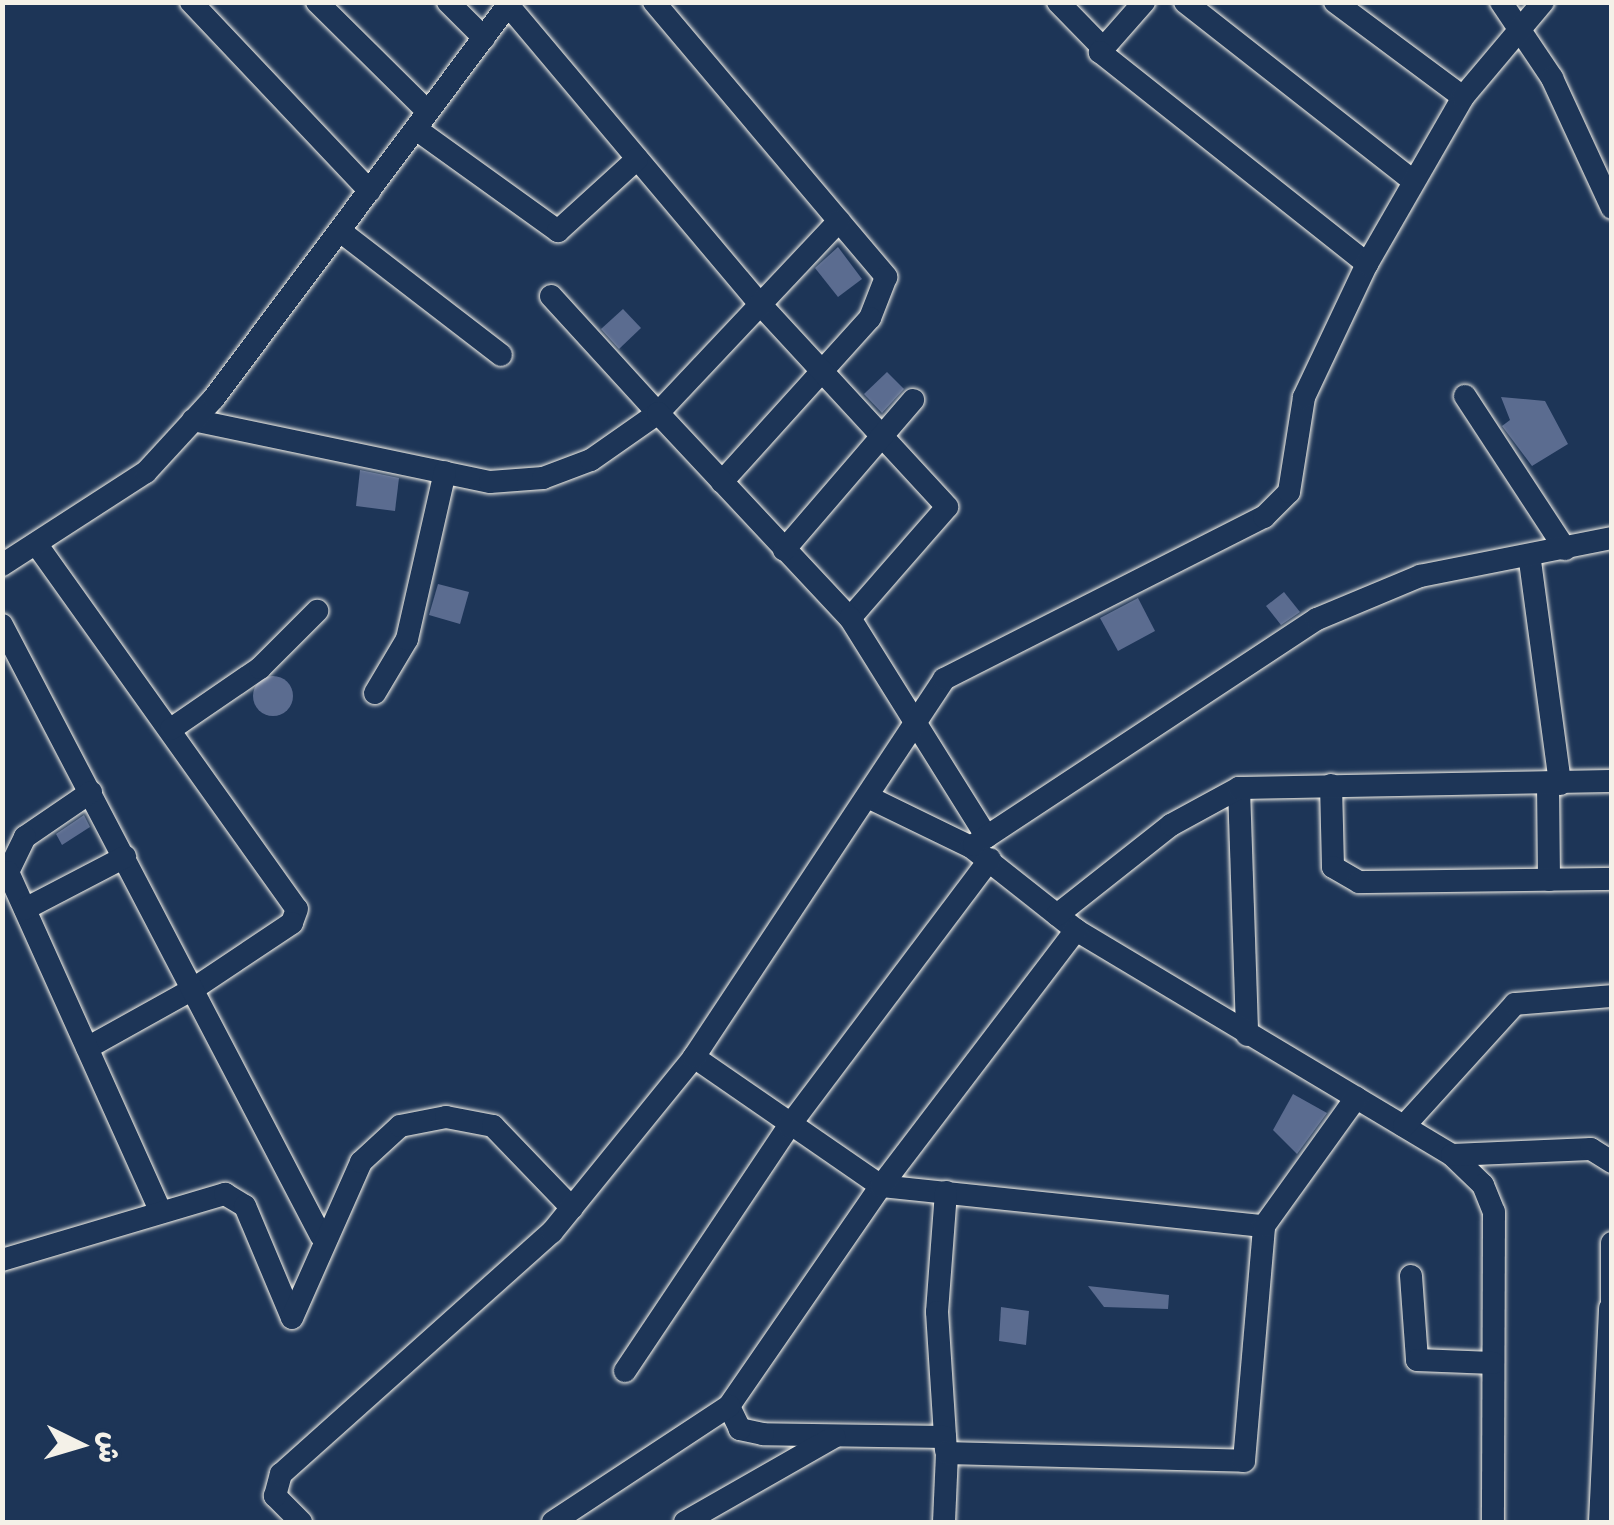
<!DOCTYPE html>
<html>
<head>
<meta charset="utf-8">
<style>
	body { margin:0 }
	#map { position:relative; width:1614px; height:1525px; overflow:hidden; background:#1d3557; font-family:"Shantell Sans","Playpen Sans Arabic",sans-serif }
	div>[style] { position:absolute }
	.building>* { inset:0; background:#5b6c90 }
	.round { border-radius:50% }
	.roads { filter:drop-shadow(0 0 2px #f4f1e8) drop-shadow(0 0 2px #f4f1e8) }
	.minor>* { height:22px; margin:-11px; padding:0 11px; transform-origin:11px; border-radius:11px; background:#1d3557 }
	span { translate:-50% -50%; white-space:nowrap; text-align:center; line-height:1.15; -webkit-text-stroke:8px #1d3557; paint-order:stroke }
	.frame { position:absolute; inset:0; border:5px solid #f4f1e8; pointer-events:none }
	.north { position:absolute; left:30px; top:1395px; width:100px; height:100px; -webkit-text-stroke:8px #1d3557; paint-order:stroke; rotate:95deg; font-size:28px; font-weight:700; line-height:40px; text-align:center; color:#f4f1e8 }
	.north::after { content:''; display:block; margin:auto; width:35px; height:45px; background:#f4f1e8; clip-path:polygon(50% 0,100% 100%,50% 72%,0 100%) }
</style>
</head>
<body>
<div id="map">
	<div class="building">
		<i style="clip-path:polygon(838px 247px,862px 279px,838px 297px,815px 268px)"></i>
		<i style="clip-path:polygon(623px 309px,641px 328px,619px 349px,601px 329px)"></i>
		<i style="clip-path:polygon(887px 372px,904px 389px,882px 413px,864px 394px)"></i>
		<i style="clip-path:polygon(1501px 397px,1545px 401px,1568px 444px,1532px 466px,1502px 426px,1510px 420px)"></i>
		<i style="clip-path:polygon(360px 470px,399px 478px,395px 511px,356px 506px)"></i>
		<i style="clip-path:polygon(438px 584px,469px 592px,460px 624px,429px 615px)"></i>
		<i style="clip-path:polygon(1284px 592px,1300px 612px,1281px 625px,1266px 606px)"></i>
		<i style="clip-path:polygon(1138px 598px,1155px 631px,1118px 651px,1100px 618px)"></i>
		<i class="round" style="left:253px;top:676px;width:40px;height:40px"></i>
		<i style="clip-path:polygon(84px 815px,90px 827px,62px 845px,56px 834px)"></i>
		<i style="clip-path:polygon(1293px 1094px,1327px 1113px,1297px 1154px,1273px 1130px)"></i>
		<i style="clip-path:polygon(1088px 1286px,1169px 1295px,1168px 1309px,1104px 1307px)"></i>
		<i style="clip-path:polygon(1001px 1307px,1029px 1311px,1026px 1345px,999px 1341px)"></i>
	</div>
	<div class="roads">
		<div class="minor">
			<i style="left:191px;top:2px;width:260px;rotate:46.6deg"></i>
			<i style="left:317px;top:2px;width:156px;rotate:44.7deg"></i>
			<i style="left:448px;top:2px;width:51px;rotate:45deg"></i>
			<i style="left:654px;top:2px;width:360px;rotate:49.8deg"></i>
			<i style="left:886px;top:277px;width:44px;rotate:111.3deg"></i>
			<i style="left:870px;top:318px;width:221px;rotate:132.1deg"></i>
			<i style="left:1058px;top:2px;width:59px;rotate:45.7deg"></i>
			<i style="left:1144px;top:2px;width:67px;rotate:131.3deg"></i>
			<i style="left:1100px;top:52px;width:341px;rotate:38.4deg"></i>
			<i style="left:1185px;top:2px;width:287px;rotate:38.1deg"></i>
			<i style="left:1335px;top:2px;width:159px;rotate:36.6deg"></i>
			<i style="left:1501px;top:2px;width:92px;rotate:56.1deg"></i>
			<i style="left:1552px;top:78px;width:143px;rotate:65.2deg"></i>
			<i style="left:508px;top:5px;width:391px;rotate:49.9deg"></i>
			<i style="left:760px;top:304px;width:276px;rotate:47.3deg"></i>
			<i style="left:947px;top:507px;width:147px;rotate:131.1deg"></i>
			<i style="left:416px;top:129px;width:175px;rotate:35.7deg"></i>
			<i style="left:558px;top:231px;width:107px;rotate:-42.3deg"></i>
			<i style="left:340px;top:231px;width:203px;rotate:37.6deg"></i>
			<i style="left:551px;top:296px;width:159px;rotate:47.6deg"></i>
			<i style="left:658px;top:413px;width:264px;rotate:-46.7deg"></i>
			<i style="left:1465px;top:396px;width:183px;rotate:56.8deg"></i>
			<i style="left:193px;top:420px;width:303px;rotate:11.8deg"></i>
			<i style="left:490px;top:482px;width:53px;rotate:-4.3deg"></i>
			<i style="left:543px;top:478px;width:51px;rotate:-20.6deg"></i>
			<i style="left:591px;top:460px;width:82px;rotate:-35deg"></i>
			<i style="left:658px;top:413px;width:281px;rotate:46.9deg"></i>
			<i style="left:850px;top:618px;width:258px;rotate:58deg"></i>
			<i style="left:37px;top:545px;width:447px;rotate:54.5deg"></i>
			<i style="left:297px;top:909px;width:15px;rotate:110deg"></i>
			<i style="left:292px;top:923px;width:119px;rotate:146.3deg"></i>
			<i style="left:193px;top:989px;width:121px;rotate:150.9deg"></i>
			<i style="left:784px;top:550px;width:198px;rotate:-49.3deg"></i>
			<i style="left:1530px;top:561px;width:225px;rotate:82.3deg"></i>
			<i style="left:2px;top:565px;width:171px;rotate:-32.9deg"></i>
			<i style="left:146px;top:472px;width:100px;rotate:-47.4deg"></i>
			<i style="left:214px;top:398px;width:494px;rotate:-53.2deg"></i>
			<i style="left:2px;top:625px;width:689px;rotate:62.43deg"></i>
			<i style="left:375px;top:693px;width:63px;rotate:-59.3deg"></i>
			<i style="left:407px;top:639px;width:171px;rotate:-77.2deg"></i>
			<i style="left:171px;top:729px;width:108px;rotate:-34.4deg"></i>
			<i style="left:260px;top:668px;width:81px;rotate:-45deg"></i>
			<i style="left:1548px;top:784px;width:96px;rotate:89.4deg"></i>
			<i style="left:1331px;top:785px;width:82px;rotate:88.6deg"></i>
			<i style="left:1333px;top:867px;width:30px;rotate:30deg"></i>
			<i style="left:1359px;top:882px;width:253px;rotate:-0.7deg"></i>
			<i style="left:1239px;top:788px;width:247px;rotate:88.1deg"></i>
			<i style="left:91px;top:792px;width:80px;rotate:145.7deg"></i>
			<i style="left:25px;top:837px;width:39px;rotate:116deg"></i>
			<i style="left:8px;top:872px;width:373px;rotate:65.8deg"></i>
			<i style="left:868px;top:797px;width:114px;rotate:25.9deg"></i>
			<i style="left:971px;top:847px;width:134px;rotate:38.3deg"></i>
			<i style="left:1076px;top:930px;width:438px;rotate:30.9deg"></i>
			<i style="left:1452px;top:1155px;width:43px;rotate:44.1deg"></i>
			<i style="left:1483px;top:1185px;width:29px;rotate:68deg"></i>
			<i style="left:1494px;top:1212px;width:310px;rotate:90.2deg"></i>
			<i style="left:974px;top:845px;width:411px;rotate:-33.4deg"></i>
			<i style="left:1317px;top:619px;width:112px;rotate:-22.7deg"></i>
			<i style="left:1420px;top:576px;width:196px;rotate:-11.2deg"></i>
			<i style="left:25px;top:909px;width:113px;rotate:-27.5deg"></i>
			<i style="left:1057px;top:915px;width:145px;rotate:-38.3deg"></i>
			<i style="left:1171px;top:825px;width:77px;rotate:-28.6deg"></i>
			<i style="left:1239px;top:788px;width:373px;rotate:-1.1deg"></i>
			<i style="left:694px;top:1057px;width:227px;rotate:34.6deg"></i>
			<i style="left:881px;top:1186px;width:385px;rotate:6deg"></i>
			<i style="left:1404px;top:1126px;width:165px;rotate:-47.7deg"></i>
			<i style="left:1515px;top:1004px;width:97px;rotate:-4.7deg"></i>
			<i style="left:1452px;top:1155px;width:139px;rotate:-2.5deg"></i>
			<i style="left:1591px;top:1149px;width:25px;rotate:32deg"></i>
			<i style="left:946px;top:1192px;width:120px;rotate:94.3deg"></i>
			<i style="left:937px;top:1312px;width:138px;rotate:86.3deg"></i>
			<i style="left:1612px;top:1243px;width:65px;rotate:90deg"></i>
			<i style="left:2px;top:1260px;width:233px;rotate:-16.5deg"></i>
			<i style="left:225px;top:1194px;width:23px;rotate:31deg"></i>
			<i style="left:245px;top:1206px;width:121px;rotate:67.2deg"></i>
			<i style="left:292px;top:1318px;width:171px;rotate:-66.1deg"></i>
			<i style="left:361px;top:1162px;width:53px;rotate:-42.7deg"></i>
			<i style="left:400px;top:1126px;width:47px;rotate:-11.1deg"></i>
			<i style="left:446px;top:1117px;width:48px;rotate:10.8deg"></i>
			<i style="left:493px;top:1126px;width:114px;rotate:46.1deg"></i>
			<i style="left:1411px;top:1276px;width:84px;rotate:85.9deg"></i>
			<i style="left:1417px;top:1360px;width:76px;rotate:2.3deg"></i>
			<i style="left:625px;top:1371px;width:295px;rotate:-56.2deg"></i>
			<i style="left:789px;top:1126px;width:334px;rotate:-53deg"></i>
			<i style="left:945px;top:1437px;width:182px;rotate:-179.1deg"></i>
			<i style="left:763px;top:1434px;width:24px;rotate:-168deg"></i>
			<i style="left:740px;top:1429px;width:25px;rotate:-116deg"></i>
			<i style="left:729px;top:1406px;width:267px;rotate:-55.4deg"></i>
			<i style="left:881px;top:1186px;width:322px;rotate:-52.7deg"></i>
			<i style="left:301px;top:1522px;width:37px;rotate:-135deg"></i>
			<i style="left:275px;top:1496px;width:23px;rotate:-75deg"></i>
			<i style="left:281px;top:1474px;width:363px;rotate:-41.8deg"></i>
			<i style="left:552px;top:1232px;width:225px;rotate:-50.9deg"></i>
			<i style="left:694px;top:1057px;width:453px;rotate:-56.5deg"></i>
			<i style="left:944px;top:679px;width:359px;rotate:-26.9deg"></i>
			<i style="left:1264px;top:517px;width:35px;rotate:-45deg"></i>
			<i style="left:1289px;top:492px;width:96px;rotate:-81deg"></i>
			<i style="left:1304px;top:397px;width:147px;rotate:-64.7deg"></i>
			<i style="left:1367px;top:264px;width:193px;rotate:-60.1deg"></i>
			<i style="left:1463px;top:97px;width:124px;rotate:-49.9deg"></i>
			<i style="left:553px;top:1522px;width:211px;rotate:-33.4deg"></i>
			<i style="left:685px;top:1522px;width:172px;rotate:-29.7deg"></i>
			<i style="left:944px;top:1522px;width:69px;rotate:-87.5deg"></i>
			<i style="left:947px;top:1453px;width:297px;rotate:1.5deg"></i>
			<i style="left:1244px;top:1461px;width:236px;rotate:-85.1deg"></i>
			<i style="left:1264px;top:1226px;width:158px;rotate:-54.3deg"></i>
			<i style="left:1600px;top:1522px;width:214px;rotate:-87.3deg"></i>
		</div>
	</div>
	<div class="frame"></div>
	<div class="north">ش</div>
</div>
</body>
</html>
